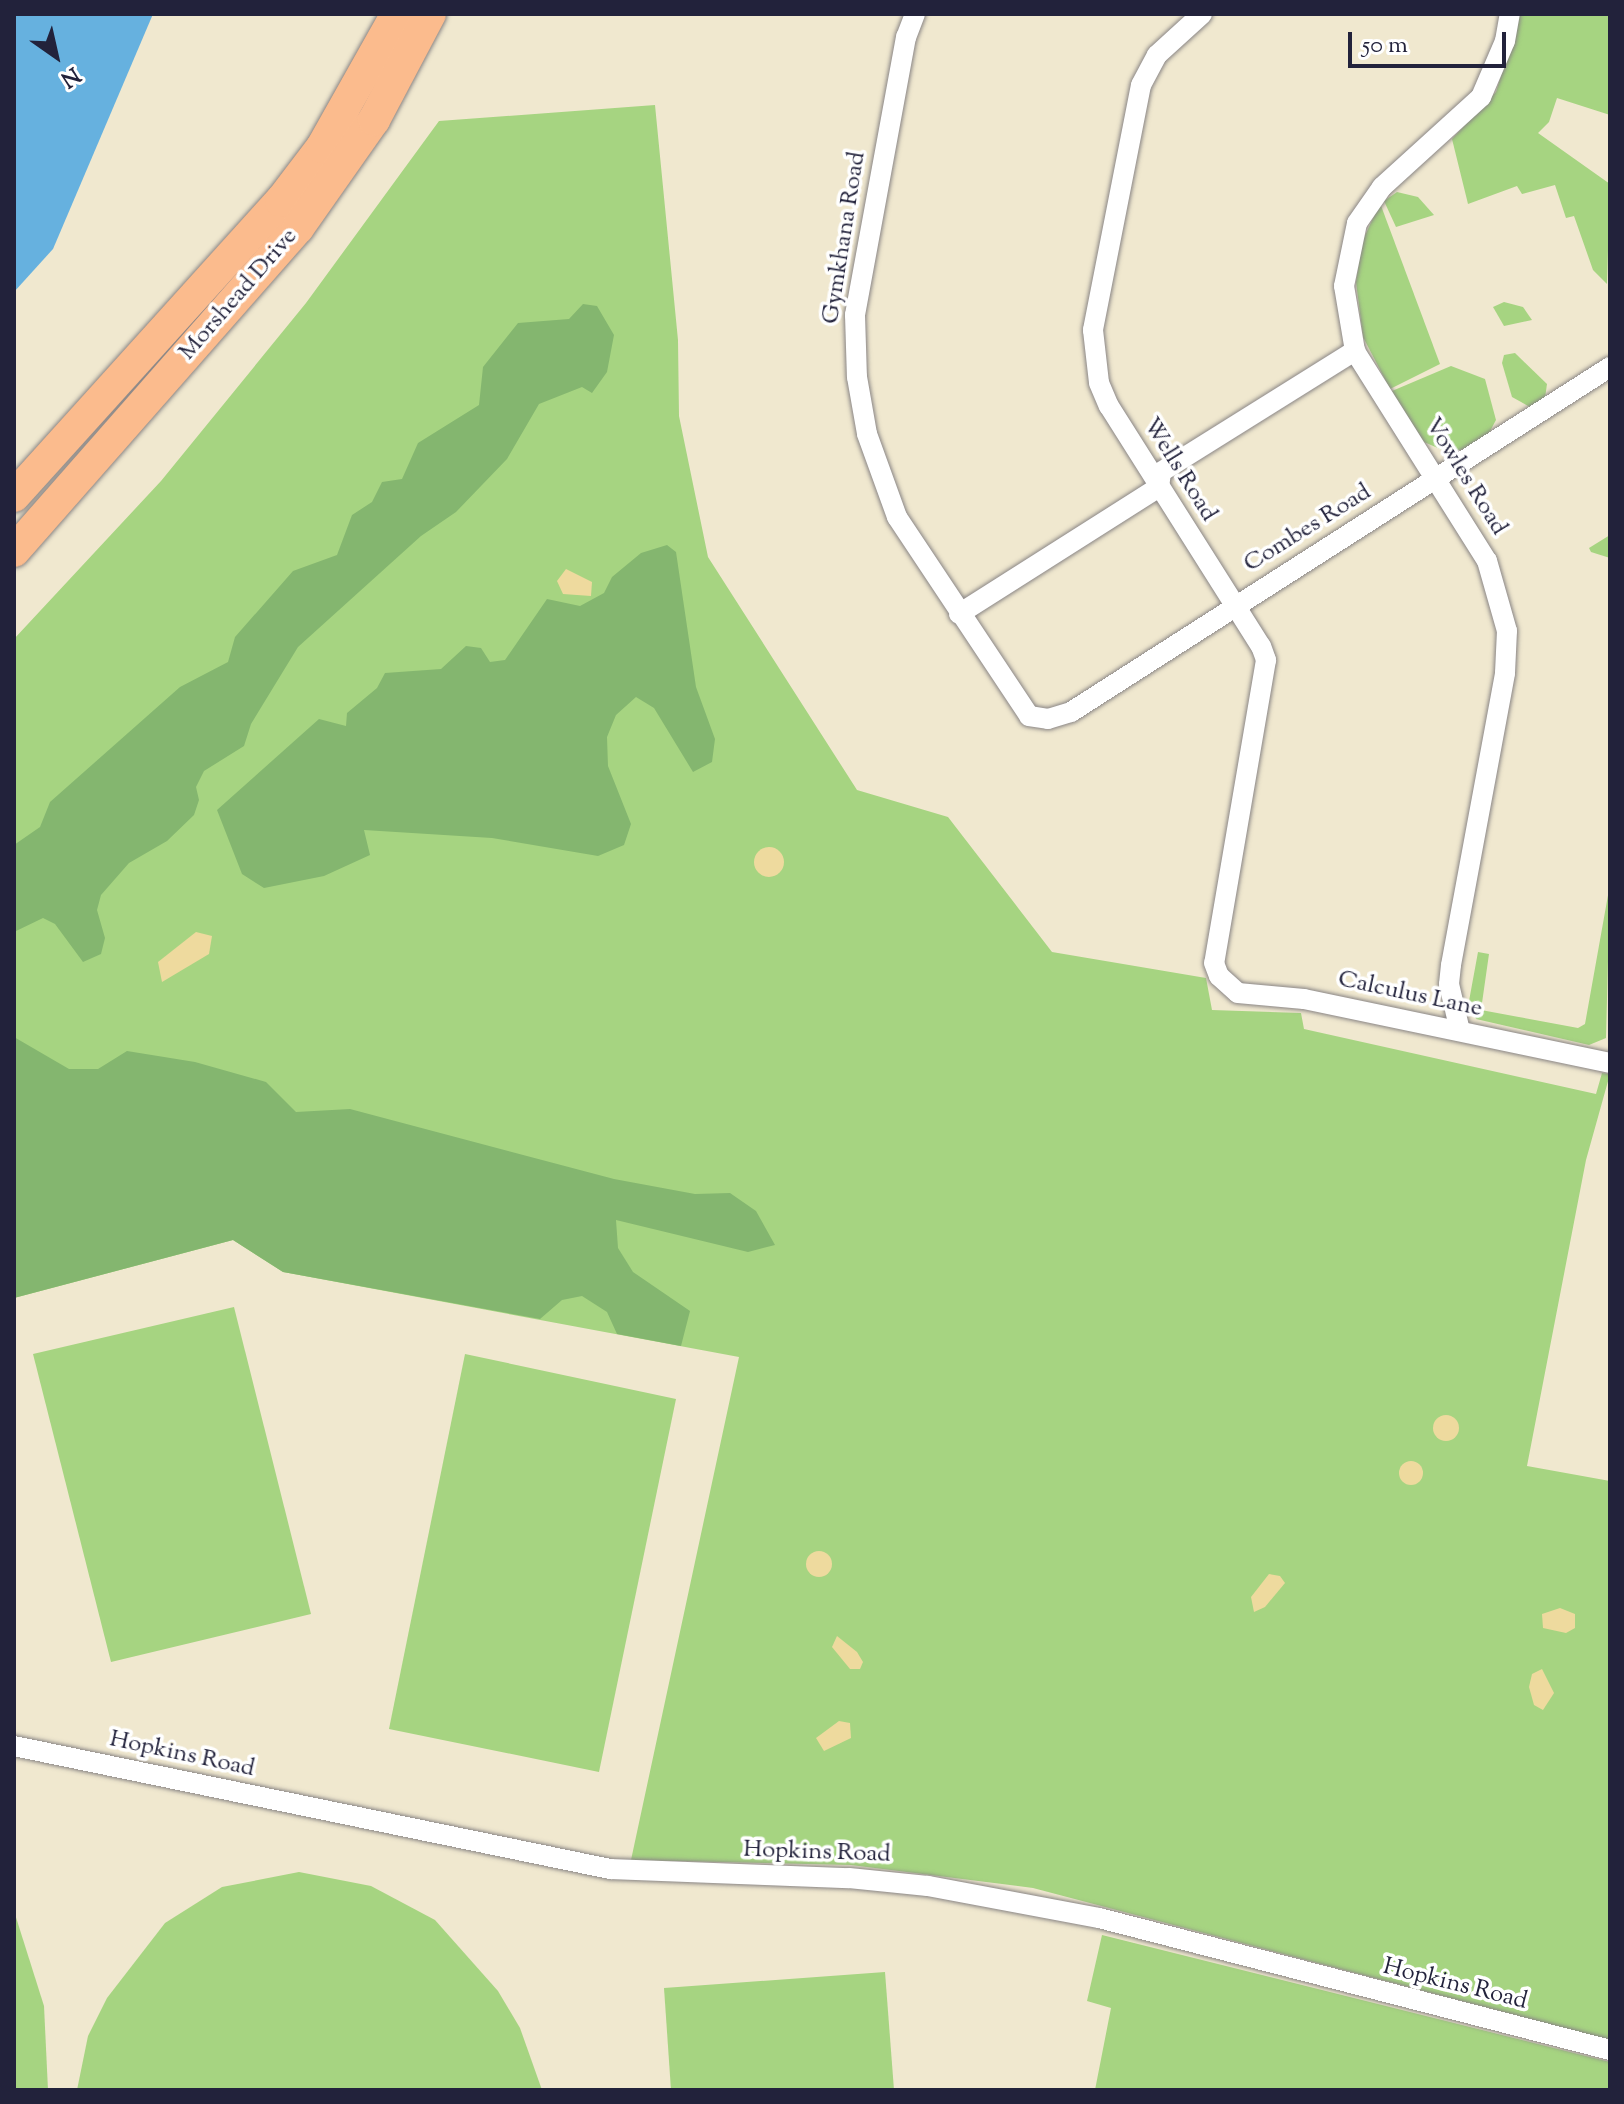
<!DOCTYPE html>
<html>
<head>
<meta charset="utf-8">
<style>
	body { margin:0 }
	#map { position:relative; width:1624px; height:2104px; overflow:hidden; background:#f0e8cf; font-family:"Sorts Mill Goudy",serif }
	div>[style] { position:absolute }
	.green>* { inset:0; background:#a6d481 }
	.forest>* { inset:0; background:#84b66f }
	.sand>* { inset:0; background:#eeda9e }
	.round { border-radius:50% }
	.water>* { inset:0; background:#66b1df }
	.roads { filter:drop-shadow(0 0 2px #898585) drop-shadow(0 0 2px #898585) }
	.street>* { height:20px; margin:-10px; padding:0 10px; transform-origin:10px; border-radius:10px; background:#fff }
	.primary>* { height:32px; margin:-16px; padding:0 16px; transform-origin:16px; border-radius:16px; background:#fbbb8d }
	span { translate:-50% -50%; white-space:nowrap; text-align:center; line-height:1.15; -webkit-text-stroke:7px #fff; paint-order:stroke }
	.street-label { font-size:24px; color:#22223b }
	.frame { position:absolute; inset:0; border:16px solid #22223b; pointer-events:none }
	.north { position:absolute; left:16px; top:16px; width:80px; height:80px; -webkit-text-stroke:6px #fff; paint-order:stroke; rotate:146deg; font-size:22px; font-weight:700; line-height:32px; text-align:center; color:#22223b }
	.north::after { content:''; display:block; margin:auto; width:28px; height:36px; background:#22223b; clip-path:polygon(50% 0,100% 100%,50% 72%,0 100%) }
	.scale { position:absolute; left:1348px; top:32px; width:158px; height:36px; box-sizing:border-box; border:4px solid #22223b; border-top:0; padding-left:10px; font-size:24px; line-height:28px; white-space:nowrap; color:#22223b; -webkit-text-stroke:6px #fff; paint-order:stroke }
</style>
</head>
<body>
<div id="map">
	<div class="green">
		<i style="clip-path:polygon(1520px 14px,1610px 14px,1610px 115px,1557px 98px,1549px 122px,1538px 133px,1610px 184px,1607px 284px,1593px 270px,1574px 216px,1566px 218px,1555px 185px,1522px 194px,1517px 186px,1468px 204px,1452px 139px,1496px 92px)"></i>
		<i style="clip-path:polygon(655px 105px,678px 340px,679px 416px,708px 557px,857px 790px,948px 817px,1052px 952px,1206px 978px,1212px 1010px,1301px 1013px,1304px 1029px,1596px 1094px,1602px 1073px,1610px 1074px,1586px 1160px,1527px 1466px,1610px 1481px,1610px 2040px,1033px 1888px,851px 1865px,631px 1860px,739px 1357px,283px 1272px,233px 1240px,14px 1298px,14px 639px,161px 481px,306px 303px,439px 121px)"></i>
		<i style="clip-path:polygon(1397px 192px,1418px 197px,1434px 215px,1396px 227px,1384px 201px)"></i>
		<i style="clip-path:polygon(1380px 203px,1440px 364px,1390px 389px,1363px 337px,1356px 282px,1362px 242px)"></i>
		<i style="clip-path:polygon(1504px 302px,1523px 307px,1532px 320px,1504px 326px,1493px 307px)"></i>
		<i style="clip-path:polygon(1515px 353px,1547px 384px,1545px 398px,1530px 407px,1512px 397px,1502px 363px,1504px 355px)"></i>
		<i style="clip-path:polygon(1451px 366px,1485px 379px,1496px 420px,1488px 435px,1465px 449px,1447px 452px,1424px 442px,1392px 391px)"></i>
		<i style="clip-path:polygon(1610px 535px,1610px 558px,1591px 552px,1589px 548px)"></i>
		<i style="clip-path:polygon(1610px 884px,1606px 1038px,1589px 1045px,1476px 1019px,1469px 1001px,1478px 952px,1489px 954px,1481px 1010px,1578px 1028px,1585px 1024px)"></i>
		<i style="clip-path:polygon(234px 1307px,311px 1614px,111px 1662px,33px 1354px)"></i>
		<i style="clip-path:polygon(465px 1354px,676px 1399px,599px 1772px,389px 1729px)"></i>
		<i style="clip-path:polygon(299px 1872px,371px 1886px,435px 1920px,498px 1991px,520px 2028px,542px 2090px,77px 2090px,88px 2036px,107px 1998px,165px 1923px,222px 1887px)"></i>
		<i style="clip-path:polygon(14px 1911px,44px 2006px,48px 2090px,14px 2090px)"></i>
		<i style="clip-path:polygon(1102px 1935px,1610px 2062px,1610px 2090px,1095px 2090px,1111px 2008px,1087px 2001px)"></i>
		<i style="clip-path:polygon(885px 1972px,894px 2090px,671px 2090px,664px 1988px)"></i>
	</div>
	<div class="forest">
		<i style="clip-path:polygon(583px 304px,597px 306px,614px 335px,607px 372px,592px 393px,582px 387px,539px 404px,507px 459px,456px 512px,421px 536px,298px 647px,251px 724px,244px 746px,204px 771px,196px 787px,199px 800px,194px 815px,167px 841px,129px 863px,101px 895px,97px 910px,105px 938px,101px 954px,83px 962px,55px 924px,43px 918px,14px 932px,14px 845px,40px 827px,50px 802px,180px 687px,228px 662px,235px 637px,293px 571px,337px 555px,352px 515px,372px 502px,382px 482px,402px 479px,418px 443px,479px 405px,483px 367px,518px 323px,569px 319px)"></i>
		<i style="clip-path:polygon(667px 545px,676px 552px,696px 687px,715px 739px,712px 762px,693px 772px,654px 708px,636px 697px,616px 715px,607px 737px,608px 766px,631px 824px,624px 845px,598px 856px,492px 838px,364px 830px,370px 855px,324px 876px,264px 888px,242px 874px,217px 810px,319px 719px,346px 726px,347px 713px,377px 688px,385px 673px,441px 669px,466px 646px,481px 648px,490px 662px,505px 660px,547px 599px,580px 606px,604px 593px,612px 577px,641px 553px)"></i>
		<i style="clip-path:polygon(14px 1037px,69px 1069px,98px 1069px,127px 1051px,195px 1062px,266px 1082px,296px 1112px,350px 1109px,614px 1179px,695px 1194px,730px 1193px,756px 1211px,775px 1245px,748px 1252px,616px 1220px,618px 1248px,633px 1272px,690px 1311px,681px 1346px,617px 1334px,607px 1312px,582px 1296px,562px 1300px,540px 1319px,283px 1272px,233px 1240px,14px 1298px)"></i>
	</div>
	<div class="sand">
		<i style="clip-path:polygon(566px 569px,592px 582px,591px 596px,563px 594px,557px 581px)"></i>
		<i class="round" style="left:754px;top:847px;width:30px;height:30px"></i>
		<i style="clip-path:polygon(196px 932px,212px 936px,209px 954px,162px 982px,158px 962px)"></i>
		<i class="round" style="left:1433px;top:1415px;width:26px;height:26px"></i>
		<i class="round" style="left:1399px;top:1461px;width:24px;height:24px"></i>
		<i class="round" style="left:806px;top:1551px;width:26px;height:26px"></i>
		<i style="clip-path:polygon(1269px 1574px,1280px 1576px,1285px 1583px,1265px 1607px,1254px 1612px,1251px 1597px)"></i>
		<i style="clip-path:polygon(1560px 1608px,1575px 1614px,1575px 1628px,1566px 1633px,1543px 1628px,1542px 1614px)"></i>
		<i style="clip-path:polygon(837px 1636px,857px 1652px,863px 1662px,860px 1669px,850px 1669px,832px 1647px)"></i>
		<i style="clip-path:polygon(1542px 1669px,1554px 1693px,1543px 1710px,1534px 1705px,1529px 1687px,1532px 1674px)"></i>
		<i style="clip-path:polygon(839px 1721px,850px 1723px,851px 1738px,824px 1751px,816px 1738px)"></i>
	</div>
	<div class="water">
		<i style="clip-path:polygon(14px 14px,153px 14px,53px 249px,14px 292px)"></i>
	</div>
	<div class="roads">
		<div class="street">
			<i style="left:915px;top:14px;width:25px;rotate:111deg"></i>
			<i style="left:906px;top:37px;width:283px;rotate:100.4deg"></i>
			<i style="left:855px;top:315px;width:62px;rotate:88.2deg"></i>
			<i style="left:857px;top:377px;width:58px;rotate:80deg"></i>
			<i style="left:867px;top:434px;width:88px;rotate:70.1deg"></i>
			<i style="left:897px;top:517px;width:239px;rotate:56.4deg"></i>
			<i style="left:1029px;top:716px;width:19px;rotate:9deg"></i>
			<i style="left:1048px;top:719px;width:24px;rotate:-17deg"></i>
			<i style="left:1071px;top:712px;width:640px;rotate:-32.62deg"></i>
			<i style="left:1202px;top:14px;width:61px;rotate:137.7deg"></i>
			<i style="left:1157px;top:55px;width:34px;rotate:118deg"></i>
			<i style="left:1141px;top:85px;width:250px;rotate:101.1deg"></i>
			<i style="left:1093px;top:330px;width:53px;rotate:83.5deg"></i>
			<i style="left:1099px;top:383px;width:25px;rotate:67deg"></i>
			<i style="left:1109px;top:406px;width:284px;rotate:57.7deg"></i>
			<i style="left:1261px;top:646px;width:15px;rotate:70deg"></i>
			<i style="left:1266px;top:660px;width:307px;rotate:99.7deg"></i>
			<i style="left:1214px;top:963px;width:14px;rotate:69deg"></i>
			<i style="left:1219px;top:976px;width:25px;rotate:42deg"></i>
			<i style="left:1238px;top:993px;width:66px;rotate:5.2deg"></i>
			<i style="left:1304px;top:999px;width:313px;rotate:11.8deg"></i>
			<i style="left:959px;top:614px;width:237px;rotate:-32.4deg"></i>
			<i style="left:1159px;top:487px;width:15px;rotate:-82deg"></i>
			<i style="left:1161px;top:472px;width:229px;rotate:-32deg"></i>
			<i style="left:1460px;top:1031px;width:48px;rotate:-103.2deg"></i>
			<i style="left:1449px;top:984px;width:19px;rotate:-84deg"></i>
			<i style="left:1451px;top:965px;width:297px;rotate:-79.5deg"></i>
			<i style="left:1505px;top:673px;width:42px;rotate:-87.3deg"></i>
			<i style="left:1507px;top:631px;width:73px;rotate:-105.9deg"></i>
			<i style="left:1487px;top:561px;width:248px;rotate:-122.2deg"></i>
			<i style="left:1355px;top:351px;width:66px;rotate:-99.6deg"></i>
			<i style="left:1344px;top:286px;width:64px;rotate:-78.3deg"></i>
			<i style="left:1357px;top:223px;width:44px;rotate:-55.2deg"></i>
			<i style="left:1382px;top:187px;width:134px;rotate:-42.3deg"></i>
			<i style="left:1481px;top:97px;width:61px;rotate:-66.8deg"></i>
			<i style="left:1505px;top:41px;width:27px;rotate:-80deg"></i>
			<i style="left:14px;top:1746px;width:609px;rotate:11.66deg"></i>
			<i style="left:610px;top:1869px;width:239px;rotate:2.2deg"></i>
			<i style="left:849px;top:1878px;width:79px;rotate:5.8deg"></i>
			<i style="left:928px;top:1886px;width:174px;rotate:10.6deg"></i>
			<i style="left:1099px;top:1918px;width:528px;rotate:14.48deg"></i>
		</div>
		<div class="primary">
			<i style="left:14px;top:496px;width:398px;rotate:-47.9deg"></i>
			<i style="left:281px;top:201px;width:68px;rotate:-52.8deg"></i>
			<i style="left:322px;top:147px;width:153px;rotate:-60.6deg"></i>
			<i style="left:14px;top:551px;width:430px;rotate:-48.7deg"></i>
			<i style="left:298px;top:228px;width:132px;rotate:-54.9deg"></i>
			<i style="left:374px;top:120px;width:120px;rotate:-62.2deg"></i>
		</div>
	</div>
	<div class="street-label">
		<span style="left:845px;top:238px;rotate:-81deg">Gymkhana Road</span>
		<span style="left:239px;top:295px;rotate:-49deg">Morshead Drive</span>
		<span style="left:1179px;top:470px;rotate:58deg">Wells Road</span>
		<span style="left:1465px;top:477px;rotate:58deg">Vowles Road</span>
		<span style="left:1308px;top:529px;rotate:-32deg">Combes Road</span>
		<span style="left:1410px;top:995px;rotate:12deg">Calculus Lane</span>
		<span style="left:182px;top:1755px;rotate:12deg">Hopkins Road</span>
		<span style="left:817px;top:1853px;rotate:2deg">Hopkins Road</span>
		<span style="left:1455px;top:1985px;rotate:14deg">Hopkins Road</span>
	</div>
	<div class="frame"></div>
	<div class="north">N</div>
	<div class="scale">50 m</div>
</div>
</body>
</html>
